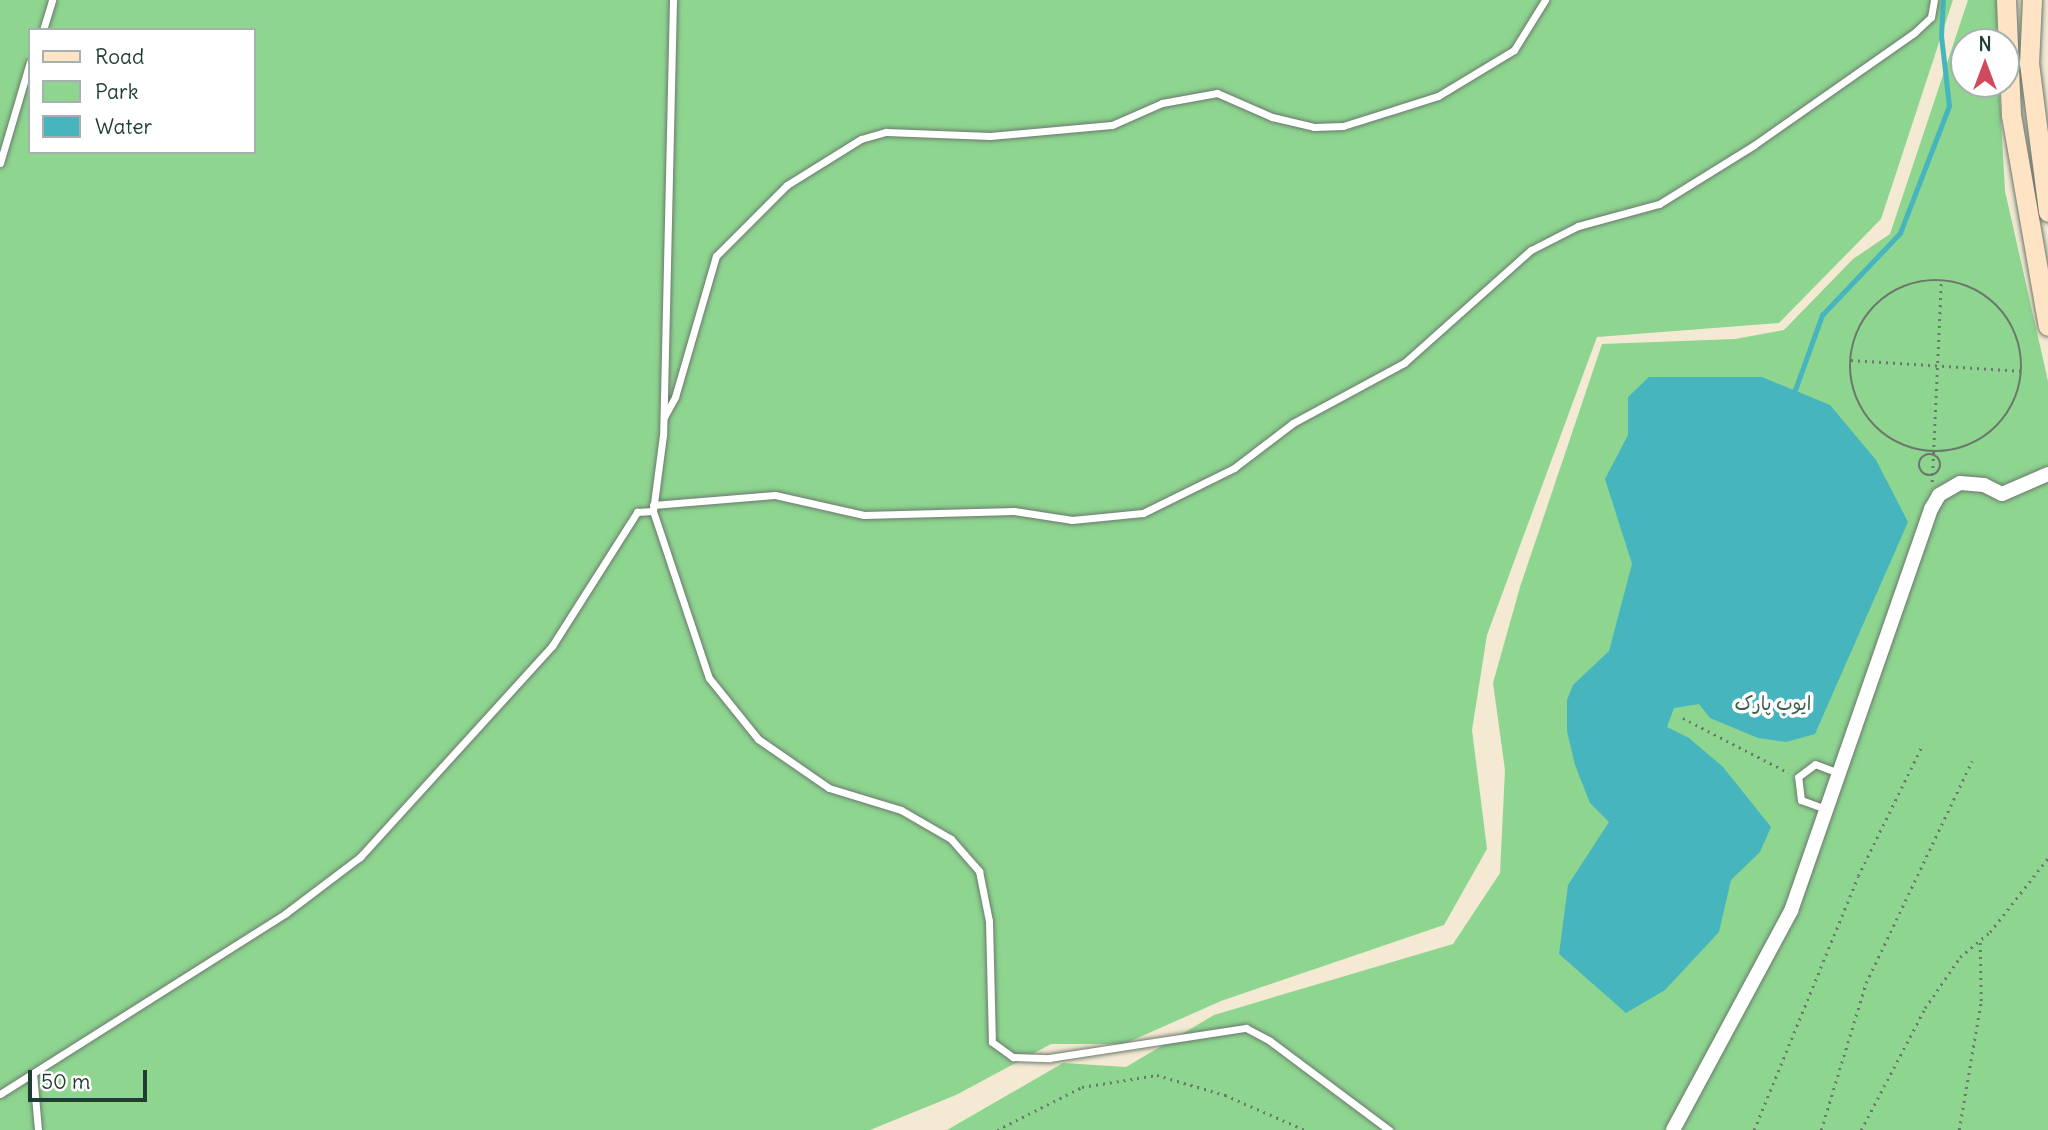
<!DOCTYPE html>
<html>
<head>
<meta charset="utf-8">
<style>
	body { margin:0 }
	#map { position:relative; width:2048px; height:1130px; overflow:hidden; background:#f4e9d3; font-family:Delius,"Playpen Sans Arabic",sans-serif }
	div>[style] { position:absolute }
	.green>* { inset:0; background:#8ed590 }
	.water>* { inset:0; background:#46b5bd }
	.stream>* { height:4.5px; margin:-2.25px; padding:0 2.25px; transform-origin:2.25px; border-radius:2.25px; background:#46b5bd }
	.path>* { height:2.5px; margin-top:-1.25px; transform-origin:0; background:repeating-linear-gradient(90deg,#6a796c 0 2px,transparent 0 7px) }
	.path>.ring { margin:-1.25px; padding:0; box-sizing:content-box; background:none; border:2.5px solid #6a796c; border-radius:50% }
	.roads { filter:drop-shadow(0 0 2px #6a796c) drop-shadow(0 0 2px #6a796c) }
	.lane>* { height:7px; margin:-3.5px; padding:0 3.5px; transform-origin:3.5px; border-radius:3.5px; background:#fff }
	.street>* { height:14px; margin:-7px; padding:0 7px; transform-origin:7px; border-radius:7px; background:#fff }
	.secondary>* { height:19px; margin:-9.5px; padding:0 9.5px; transform-origin:9.5px; border-radius:9.5px; background:#fee4c5 }
	span { translate:-50% -50%; white-space:nowrap; text-align:center; line-height:1.15; -webkit-text-stroke:7px #fff; paint-order:stroke }
	.park-label { font-size:19px; color:#3b634b }
	.legend { position:absolute; left:28px; top:28px; width:228px; height:126px; box-sizing:border-box; background:#fff; border:2px solid #a5b1ae; margin:0; padding:9px 12px; list-style:none; font-size:21px; color:#1f3d34 }
	.legend li { display:flex; align-items:center; gap:14px; height:35px }
	.legend b { width:35px; border:2px solid #a5b1ae }
	.north { position:absolute; left:1950px; top:28px; width:70px; height:70px; box-sizing:border-box; background:#fff; border:2px solid #a5b1ae; border-radius:50%; rotate:0deg; font-size:19px; font-weight:700; line-height:28px; text-align:center; color:#1f3d34 }
	.north::after { content:''; display:block; margin:auto; width:24px; height:32px; background:#d1495b; clip-path:polygon(50% 0,100% 100%,50% 72%,0 100%) }
	.scale { position:absolute; left:28px; top:1070px; width:119px; height:32px; box-sizing:border-box; border:4px solid #1f3d34; border-top:0; padding-left:9px; font-size:21px; line-height:24px; white-space:nowrap; color:#1f3d34; -webkit-text-stroke:5px #fff; paint-order:stroke }
</style>
</head>
<body>
<div id="map">
	<div class="green">
		<i style="clip-path:polygon(evenodd,0 0,1953px 0,1881px 219px,1779px 323px,1597px 337px,1487px 635px,1472px 730px,1487px 849px,1444px 925px,1221px 1001px,1124px 1044px,1051px 1044px,956px 1095px,870px 1130px,0 1130px,0 0,30px 30px,254px 30px,254px 152px,30px 152px,30px 30px)"></i>
		<i style="clip-path:polygon(1968px 0,1997px 0,1997px 42px,1964px 42px,1964px 84px,1999px 84px,2005px 191px,2048px 381px,2048px 1130px,947px 1130px,1063px 1063px,1126px 1067px,1214px 1015px,1453px 944px,1500px 873px,1505px 770px,1493px 683px,1520px 587px,1602px 344px,1735px 339px,1784px 330px,1853px 259px,1890px 234px)"></i>
	</div>
	<div class="water">
		<i style="clip-path:polygon(1649px 377px,1762px 377px,1830px 405px,1876px 460px,1908px 522px,1815px 734px,1786px 742px,1758px 738px,1710px 718px,1699px 704px,1674px 708px,1667px 727px,1689px 738px,1723px 767px,1771px 827px,1760px 852px,1731px 880px,1719px 932px,1665px 990px,1626px 1013px,1559px 954px,1568px 885px,1609px 822px,1590px 803px,1575px 765px,1567px 731px,1567px 700px,1573px 685px,1609px 651px,1632px 564px,1605px 479px,1628px 435px,1628px 397px)"></i>
	</div>
	<div class="stream">
		<i style="left:1795px;top:390px;width:80px;rotate:-70.2deg"></i>
		<i style="left:1822px;top:315px;width:113px;rotate:-46.4deg"></i>
		<i style="left:1900px;top:233px;width:136px;rotate:-68.9deg"></i>
		<i style="left:1949px;top:106px;width:70px;rotate:-96.5deg"></i>
		<i style="left:1941px;top:36px;width:36px;rotate:-87deg"></i>
	</div>
	<div class="path">
		<i class="ring" style="left:1850px;top:280px;width:169.5px;height:169.5px"></i>
		<i style="left:1851px;top:360px;width:172px;rotate:3.7deg"></i>
		<i class="ring" style="left:1919px;top:454px;width:19.5px;height:19.5px"></i>
		<i style="left:1932px;top:482px;width:202px;rotate:-87.4deg"></i>
		<i style="left:1683px;top:718px;width:119px;rotate:27.4deg"></i>
		<i style="left:997px;top:1130px;width:95px;rotate:-26.8deg"></i>
		<i style="left:1082px;top:1087px;width:76px;rotate:-9.1deg"></i>
		<i style="left:1157px;top:1075px;width:71px;rotate:16.4deg"></i>
		<i style="left:1225px;top:1095px;width:87px;rotate:23.6deg"></i>
		<i style="left:1754px;top:1130px;width:274px;rotate:-67.7deg"></i>
		<i style="left:1858px;top:876px;width:147px;rotate:-63.8deg"></i>
		<i style="left:1821px;top:1130px;width:154px;rotate:-73deg"></i>
		<i style="left:1866px;top:983px;width:246px;rotate:-64.5deg"></i>
		<i style="left:1861px;top:1130px;width:138px;rotate:-62.3deg"></i>
		<i style="left:1925px;top:1008px;width:62px;rotate:-55.5deg"></i>
		<i style="left:1960px;top:957px;width:39px;rotate:-40deg"></i>
		<i style="left:1990px;top:932px;width:94px;rotate:-51.9deg"></i>
		<i style="left:1959px;top:1130px;width:131px;rotate:-80.3deg"></i>
		<i style="left:1981px;top:1001px;width:60px;rotate:-91deg"></i>
	</div>
	<div class="roads">
		<div class="lane">
			<i style="left:673px;top:0;width:435px;rotate:91.3deg"></i>
			<i style="left:663px;top:435px;width:77px;rotate:97.5deg"></i>
			<i style="left:653px;top:511px;width:176px;rotate:71.5deg"></i>
			<i style="left:709px;top:678px;width:78px;rotate:51.2deg"></i>
			<i style="left:758px;top:739px;width:86px;rotate:34.6deg"></i>
			<i style="left:829px;top:788px;width:75px;rotate:17deg"></i>
			<i style="left:901px;top:810px;width:58px;rotate:30.1deg"></i>
			<i style="left:951px;top:839px;width:43px;rotate:48.8deg"></i>
			<i style="left:979px;top:871px;width:51px;rotate:78.7deg"></i>
			<i style="left:989px;top:921px;width:121px;rotate:88.6deg"></i>
			<i style="left:992px;top:1042px;width:26px;rotate:36deg"></i>
			<i style="left:1013px;top:1057px;width:36px;rotate:2deg"></i>
			<i style="left:1049px;top:1058px;width:199px;rotate:-8.7deg"></i>
			<i style="left:1246px;top:1028px;width:27px;rotate:28deg"></i>
			<i style="left:1270px;top:1041px;width:149px;rotate:36.8deg"></i>
			<i style="left:43px;top:30px;width:31px;rotate:-73deg"></i>
			<i style="left:0;top:163px;width:105px;rotate:-73.5deg"></i>
			<i style="left:664px;top:417px;width:23px;rotate:-61deg"></i>
			<i style="left:675px;top:397px;width:147px;rotate:-73.8deg"></i>
			<i style="left:716px;top:256px;width:100px;rotate:-45deg"></i>
			<i style="left:787px;top:185px;width:87px;rotate:-31.9deg"></i>
			<i style="left:861px;top:139px;width:26px;rotate:-16deg"></i>
			<i style="left:886px;top:132px;width:104px;rotate:2.2deg"></i>
			<i style="left:990px;top:136px;width:122px;rotate:-5.2deg"></i>
			<i style="left:1112px;top:125px;width:55px;rotate:-23.7deg"></i>
			<i style="left:1162px;top:103px;width:56px;rotate:-10.3deg"></i>
			<i style="left:1217px;top:93px;width:60px;rotate:23.6deg"></i>
			<i style="left:1272px;top:117px;width:43px;rotate:13.4deg"></i>
			<i style="left:1314px;top:127px;width:29px;rotate:-2deg"></i>
			<i style="left:1343px;top:126px;width:100px;rotate:-17.5deg"></i>
			<i style="left:1438px;top:96px;width:89px;rotate:-31.2deg"></i>
			<i style="left:1514px;top:50px;width:59px;rotate:-58.2deg"></i>
			<i style="left:653px;top:505px;width:122px;rotate:-4.7deg"></i>
			<i style="left:775px;top:495px;width:91px;rotate:12.7deg"></i>
			<i style="left:864px;top:515px;width:150px;rotate:-1.5deg"></i>
			<i style="left:1014px;top:511px;width:59px;rotate:8.8deg"></i>
			<i style="left:1072px;top:520px;width:71px;rotate:-5.6deg"></i>
			<i style="left:1143px;top:513px;width:102px;rotate:-26.3deg"></i>
			<i style="left:1234px;top:468px;width:74px;rotate:-37.3deg"></i>
			<i style="left:1293px;top:423px;width:126px;rotate:-28.4deg"></i>
			<i style="left:1404px;top:363px;width:170px;rotate:-41.7deg"></i>
			<i style="left:1531px;top:250px;width:53px;rotate:-27.1deg"></i>
			<i style="left:1578px;top:226px;width:84px;rotate:-15.2deg"></i>
			<i style="left:1659px;top:204px;width:112px;rotate:-31.8deg"></i>
			<i style="left:1754px;top:145px;width:195px;rotate:-35deg"></i>
			<i style="left:1914px;top:33px;width:23px;rotate:-43deg"></i>
			<i style="left:1931px;top:17px;width:17px;rotate:-80deg"></i>
			<i style="left:1823px;top:808px;width:23px;rotate:-160deg"></i>
			<i style="left:1801px;top:800px;width:23px;rotate:-97deg"></i>
			<i style="left:1798px;top:777px;width:21px;rotate:-37deg"></i>
			<i style="left:1815px;top:764px;width:22px;rotate:21deg"></i>
			<i style="left:33px;top:1073px;width:57px;rotate:85deg"></i>
			<i style="left:0;top:1094px;width:338px;rotate:-32.3deg"></i>
			<i style="left:286px;top:913px;width:93px;rotate:-37.1deg"></i>
			<i style="left:360px;top:857px;width:285px;rotate:-47.7deg"></i>
			<i style="left:552px;top:646px;width:159px;rotate:-57.6deg"></i>
			<i style="left:637px;top:512px;width:16px;rotate:-4deg"></i>
		</div>
		<div class="street">
			<i style="left:1673px;top:1130px;width:249px;rotate:-61.7deg"></i>
			<i style="left:1791px;top:911px;width:426px;rotate:-70.8deg"></i>
			<i style="left:1931px;top:509px;width:16px;rotate:-60deg"></i>
			<i style="left:1939px;top:495px;width:24px;rotate:-30deg"></i>
			<i style="left:1960px;top:483px;width:24px;rotate:5deg"></i>
			<i style="left:1984px;top:485px;width:20px;rotate:27deg"></i>
			<i style="left:2002px;top:494px;width:50px;rotate:-23.5deg"></i>
		</div>
		<div class="secondary">
			<i style="left:2006px;top:0;width:115px;rotate:87.5deg"></i>
			<i style="left:2011px;top:115px;width:214px;rotate:80.1deg"></i>
			<i style="left:2032px;top:0;width:63px;rotate:92.7deg"></i>
			<i style="left:2029px;top:63px;width:150px;rotate:82.7deg"></i>
		</div>
	</div>
	<div class="park-label">
		<span style="left:1773px;top:704px">ایوب پارک</span>
	</div>
	<ul class="legend">
	<li><b style="height:9px;background:#fee4c5"></b>Road</li>
	<li><b style="height:19px;background:#8ed590"></b>Park</li>
	<li><b style="height:19px;background:#46b5bd"></b>Water</li>
	</ul>
	<div class="north">N</div>
	<div class="scale">50 m</div>
</div>
</body>
</html>
